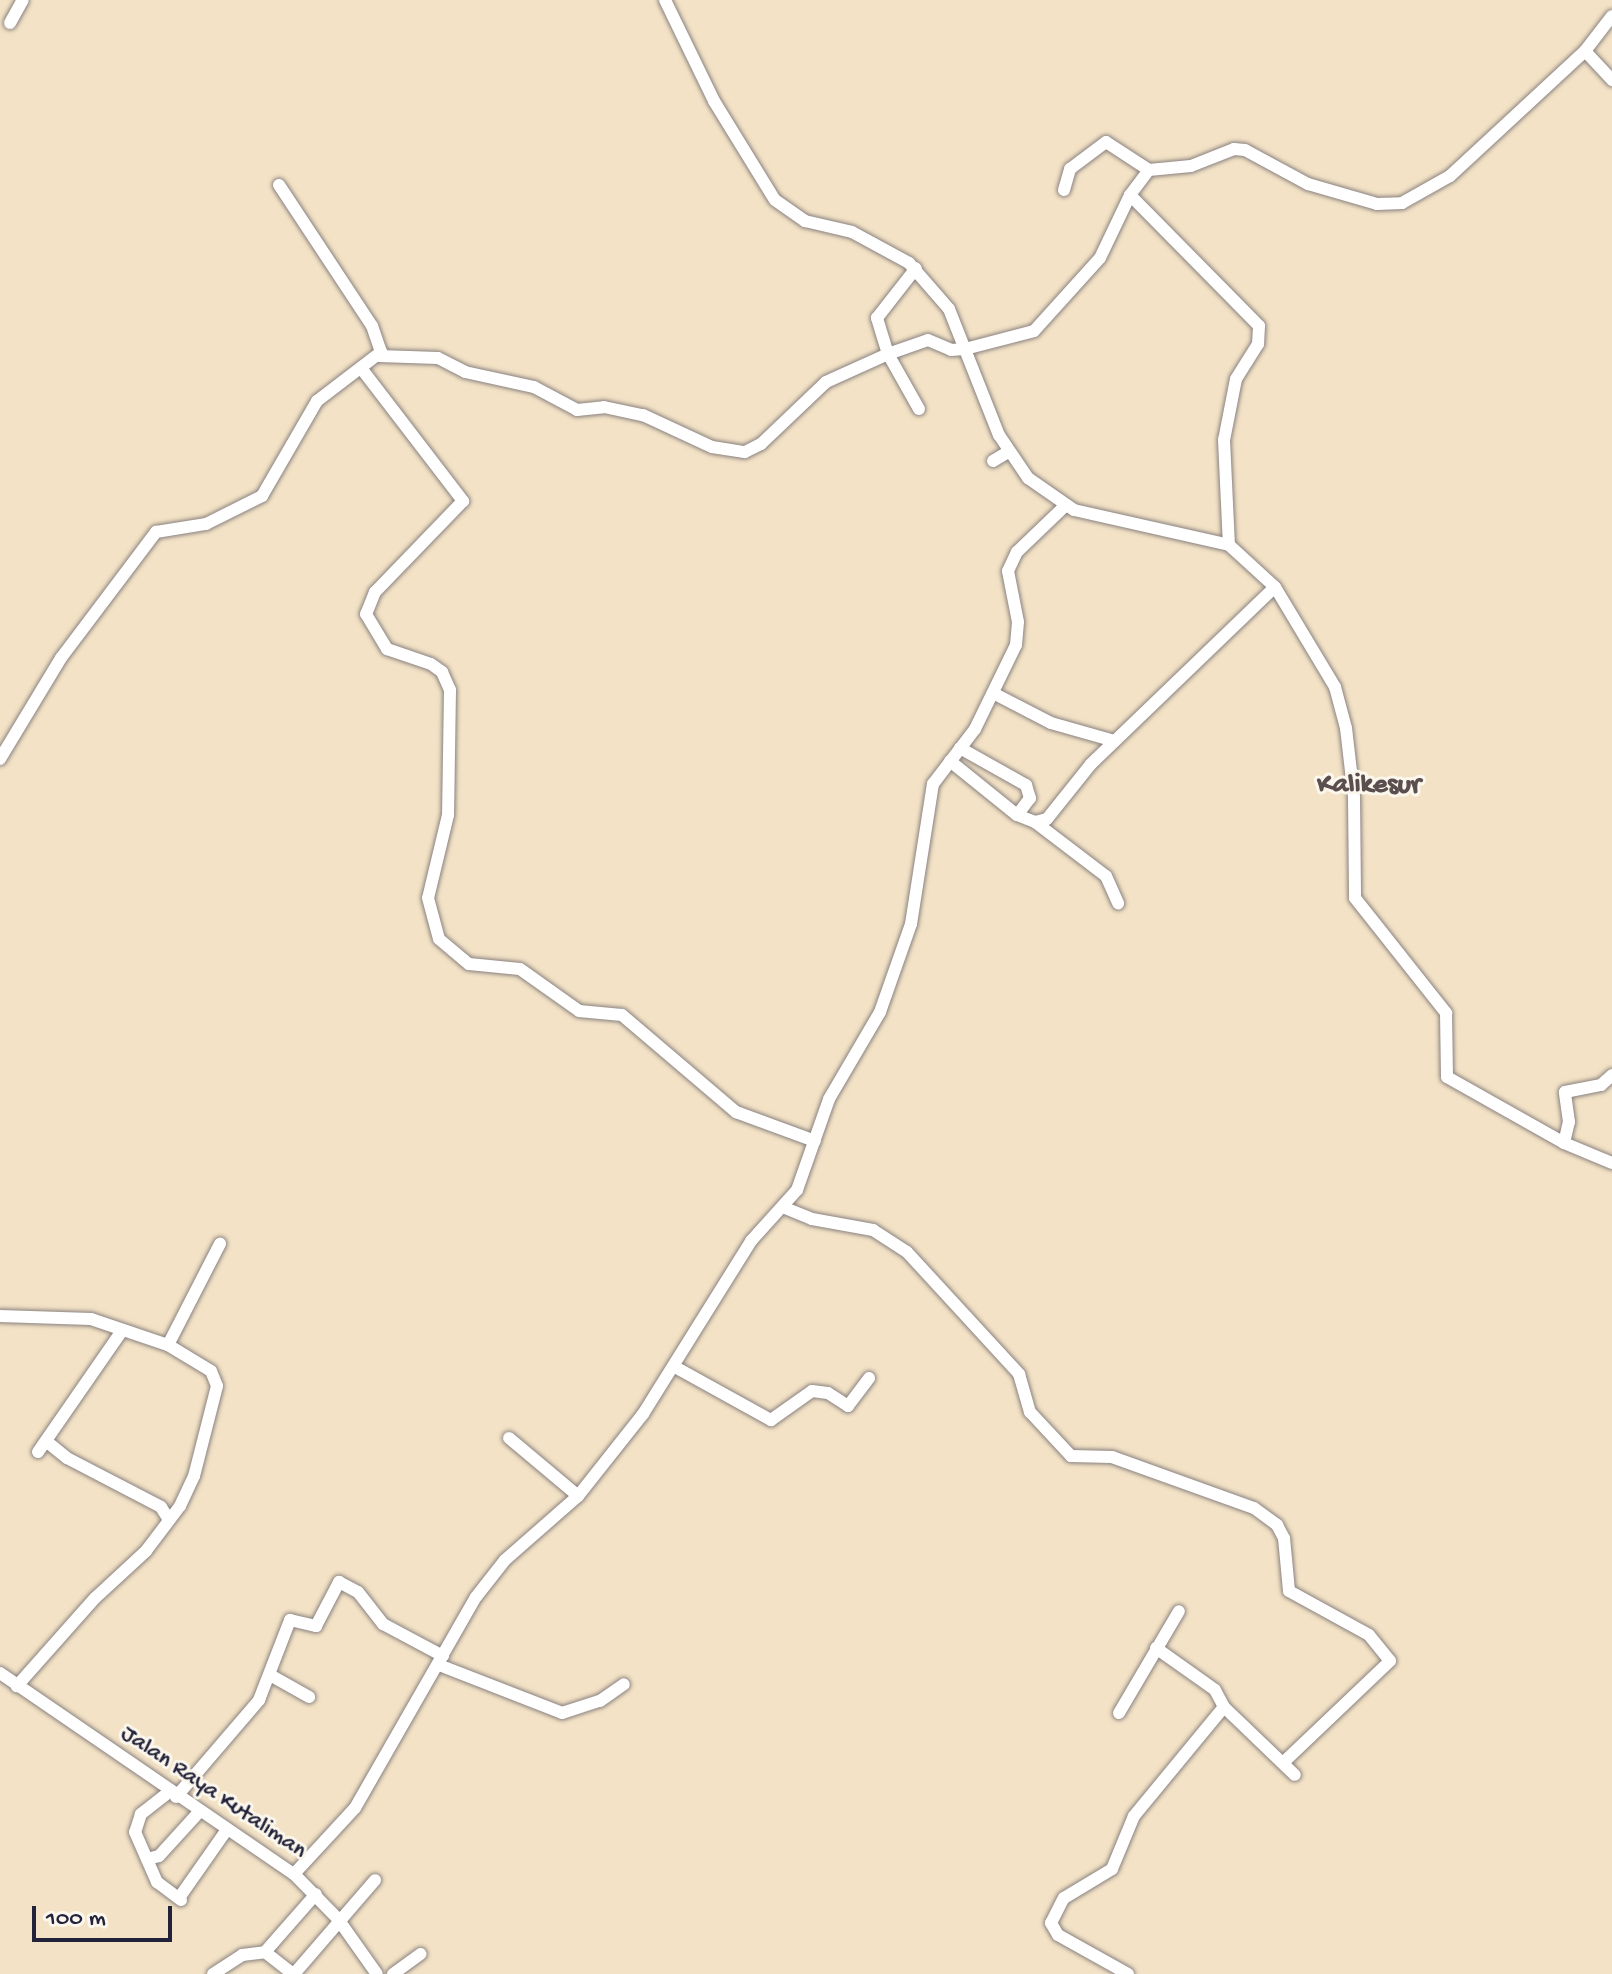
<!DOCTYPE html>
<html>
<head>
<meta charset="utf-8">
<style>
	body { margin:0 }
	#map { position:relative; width:1612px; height:1974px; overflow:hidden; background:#f3e2c5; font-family:"Gochi Hand",sans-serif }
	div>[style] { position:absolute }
	.roads { filter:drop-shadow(0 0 2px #8a8280) drop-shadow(0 0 2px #8a8280) }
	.minor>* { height:12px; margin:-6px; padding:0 6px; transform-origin:6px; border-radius:6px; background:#fff }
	span { translate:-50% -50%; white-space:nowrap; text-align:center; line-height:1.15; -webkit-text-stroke:6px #fbf7ec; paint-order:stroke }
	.street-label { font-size:24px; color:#22223b }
	.quarter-label { font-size:28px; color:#5a4e4e; font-weight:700 }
	.scale { position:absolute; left:32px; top:1906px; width:140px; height:36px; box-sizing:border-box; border:4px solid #22223b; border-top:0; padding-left:10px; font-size:24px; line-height:28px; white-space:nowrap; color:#22223b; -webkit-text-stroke:6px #fbf7ec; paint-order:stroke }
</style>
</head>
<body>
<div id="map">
	<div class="roads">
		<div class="minor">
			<i style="left:665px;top:0;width:112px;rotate:64.1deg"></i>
			<i style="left:714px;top:101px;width:116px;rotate:58.4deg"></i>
			<i style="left:775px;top:200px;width:37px;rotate:35deg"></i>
			<i style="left:805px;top:221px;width:48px;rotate:13.2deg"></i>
			<i style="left:852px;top:232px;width:65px;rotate:28.5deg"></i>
			<i style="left:909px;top:263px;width:61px;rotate:49deg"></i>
			<i style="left:949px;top:309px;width:136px;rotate:68.4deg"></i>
			<i style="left:999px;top:435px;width:52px;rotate:56deg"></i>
			<i style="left:1028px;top:478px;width:56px;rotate:34.8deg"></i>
			<i style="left:1074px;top:510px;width:159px;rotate:12.7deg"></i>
			<i style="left:1229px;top:545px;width:62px;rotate:42.4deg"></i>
			<i style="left:1275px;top:587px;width:117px;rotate:59deg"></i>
			<i style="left:1335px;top:687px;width:42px;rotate:75deg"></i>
			<i style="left:1346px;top:728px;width:69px;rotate:83.4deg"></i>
			<i style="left:1354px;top:797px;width:101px;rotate:89.4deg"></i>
			<i style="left:1355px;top:898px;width:147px;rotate:51.6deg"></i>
			<i style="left:1446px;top:1013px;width:64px;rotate:89.1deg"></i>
			<i style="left:1447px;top:1077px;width:134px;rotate:29.4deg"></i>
			<i style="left:1564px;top:1143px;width:52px;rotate:22.6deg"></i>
			<i style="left:10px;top:23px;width:26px;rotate:-61deg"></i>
			<i style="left:1585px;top:51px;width:44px;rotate:-52.4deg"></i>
			<i style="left:1064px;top:190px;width:22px;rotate:-74deg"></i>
			<i style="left:1070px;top:169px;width:45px;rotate:-36.9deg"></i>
			<i style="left:1106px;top:142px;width:51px;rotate:33.1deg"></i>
			<i style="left:1149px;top:170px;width:42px;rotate:-5.4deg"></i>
			<i style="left:1191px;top:166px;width:46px;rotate:-21.6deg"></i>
			<i style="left:1234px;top:149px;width:11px;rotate:5deg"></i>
			<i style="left:1245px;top:150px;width:72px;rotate:28.4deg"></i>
			<i style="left:1308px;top:184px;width:72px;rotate:16.2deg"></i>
			<i style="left:1377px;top:204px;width:25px;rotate:-2deg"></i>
			<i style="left:1402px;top:203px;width:55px;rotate:-29.4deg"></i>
			<i style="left:1450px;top:176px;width:184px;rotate:-42.8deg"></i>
			<i style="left:1585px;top:51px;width:40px;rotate:47deg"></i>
			<i style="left:1130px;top:195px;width:184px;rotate:45.4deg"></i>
			<i style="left:1259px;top:326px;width:18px;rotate:93deg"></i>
			<i style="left:1258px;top:344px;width:41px;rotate:122.2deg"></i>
			<i style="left:1236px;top:379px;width:62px;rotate:101.1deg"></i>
			<i style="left:1224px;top:440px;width:105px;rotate:87.3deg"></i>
			<i style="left:379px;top:356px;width:59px;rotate:1.9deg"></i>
			<i style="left:438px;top:358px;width:30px;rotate:27deg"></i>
			<i style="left:465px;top:372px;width:71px;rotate:12.3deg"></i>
			<i style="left:534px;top:387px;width:49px;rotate:28.1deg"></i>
			<i style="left:577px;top:410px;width:27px;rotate:-6deg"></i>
			<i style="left:604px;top:407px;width:40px;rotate:12deg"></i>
			<i style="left:643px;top:415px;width:76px;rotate:24.9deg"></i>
			<i style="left:712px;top:447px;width:33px;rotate:9deg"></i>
			<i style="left:745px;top:452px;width:18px;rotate:-27deg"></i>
			<i style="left:761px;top:444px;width:90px;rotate:-43.6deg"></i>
			<i style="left:826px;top:382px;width:68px;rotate:-24.3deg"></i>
			<i style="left:888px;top:354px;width:38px;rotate:-107deg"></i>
			<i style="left:877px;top:318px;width:63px;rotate:-52deg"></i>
			<i style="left:361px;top:368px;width:168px;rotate:52.5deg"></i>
			<i style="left:463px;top:501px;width:127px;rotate:134deg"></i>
			<i style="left:375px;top:592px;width:24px;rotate:112deg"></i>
			<i style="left:366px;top:614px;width:41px;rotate:59deg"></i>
			<i style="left:387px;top:649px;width:46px;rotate:18.8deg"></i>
			<i style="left:431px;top:664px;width:14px;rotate:36deg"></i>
			<i style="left:442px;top:672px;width:20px;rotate:66deg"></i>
			<i style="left:450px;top:690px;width:125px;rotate:90.9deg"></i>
			<i style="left:448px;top:815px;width:85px;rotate:103.5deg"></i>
			<i style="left:428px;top:898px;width:42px;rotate:75deg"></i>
			<i style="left:439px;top:939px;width:39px;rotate:40deg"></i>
			<i style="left:469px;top:964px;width:51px;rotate:5.6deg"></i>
			<i style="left:520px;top:969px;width:72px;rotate:35.4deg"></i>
			<i style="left:579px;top:1011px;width:43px;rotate:5.3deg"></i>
			<i style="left:622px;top:1015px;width:150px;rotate:40.4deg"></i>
			<i style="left:736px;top:1112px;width:84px;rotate:20.2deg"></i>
			<i style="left:919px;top:409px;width:63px;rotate:-119.4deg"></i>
			<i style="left:888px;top:354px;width:42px;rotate:-19.3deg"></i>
			<i style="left:928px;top:340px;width:25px;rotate:23deg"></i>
			<i style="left:951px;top:350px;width:14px;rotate:-4deg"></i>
			<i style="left:965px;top:349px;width:71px;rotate:-14.6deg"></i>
			<i style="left:1034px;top:331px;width:98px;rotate:-47.9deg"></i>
			<i style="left:1100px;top:258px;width:70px;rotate:-64.5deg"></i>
			<i style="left:1130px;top:195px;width:31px;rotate:-53deg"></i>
			<i style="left:993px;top:461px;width:17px;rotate:-31deg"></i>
			<i style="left:993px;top:693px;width:65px;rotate:27.3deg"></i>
			<i style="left:1051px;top:723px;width:66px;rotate:15.9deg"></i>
			<i style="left:960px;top:748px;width:76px;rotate:29.3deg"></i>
			<i style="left:1026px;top:785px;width:14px;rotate:73deg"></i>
			<i style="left:1030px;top:798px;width:21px;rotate:127deg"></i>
			<i style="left:0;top:759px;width:118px;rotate:-58.9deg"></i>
			<i style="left:61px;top:658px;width:158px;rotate:-53deg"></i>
			<i style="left:156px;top:532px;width:51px;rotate:-9.1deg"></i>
			<i style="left:206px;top:524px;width:63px;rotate:-26.6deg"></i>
			<i style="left:262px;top:496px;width:110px;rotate:-59.9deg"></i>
			<i style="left:317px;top:401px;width:81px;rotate:-37.4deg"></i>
			<i style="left:381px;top:352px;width:28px;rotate:-109deg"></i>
			<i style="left:372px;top:326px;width:169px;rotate:-123.4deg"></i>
			<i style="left:950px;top:761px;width:86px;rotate:38.9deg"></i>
			<i style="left:1017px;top:815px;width:19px;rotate:21deg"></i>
			<i style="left:1035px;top:822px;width:12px;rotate:-14deg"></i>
			<i style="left:1047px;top:819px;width:70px;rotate:-51.3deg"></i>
			<i style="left:1091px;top:764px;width:255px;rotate:-43.9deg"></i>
			<i style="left:1035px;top:822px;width:89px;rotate:37.3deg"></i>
			<i style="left:1106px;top:876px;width:30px;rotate:66deg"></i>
			<i style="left:1564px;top:1143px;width:22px;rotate:-77deg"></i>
			<i style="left:1569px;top:1122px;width:30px;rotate:-98deg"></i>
			<i style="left:1565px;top:1092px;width:37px;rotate:-11deg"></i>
			<i style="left:1601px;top:1085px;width:15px;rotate:-42deg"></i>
			<i style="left:785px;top:1208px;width:29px;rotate:22deg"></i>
			<i style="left:812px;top:1219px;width:62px;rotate:10.2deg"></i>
			<i style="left:873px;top:1230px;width:40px;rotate:32.9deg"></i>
			<i style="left:907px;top:1252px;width:166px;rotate:47.4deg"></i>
			<i style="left:1019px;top:1374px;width:40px;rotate:74deg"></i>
			<i style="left:1030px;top:1412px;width:60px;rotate:47deg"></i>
			<i style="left:1071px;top:1456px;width:41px;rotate:1.4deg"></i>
			<i style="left:1112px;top:1457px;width:151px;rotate:19.8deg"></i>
			<i style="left:1254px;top:1508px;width:29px;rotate:36deg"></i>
			<i style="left:1277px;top:1525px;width:15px;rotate:62deg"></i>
			<i style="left:1284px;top:1538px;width:53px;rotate:84.6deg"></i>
			<i style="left:1289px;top:1591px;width:91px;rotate:28.8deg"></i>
			<i style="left:1369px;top:1635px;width:33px;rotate:51deg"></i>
			<i style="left:1390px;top:1661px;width:146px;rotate:136.4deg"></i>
			<i style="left:0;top:1316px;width:91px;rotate:1.9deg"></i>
			<i style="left:91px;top:1319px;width:81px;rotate:18.7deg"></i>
			<i style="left:168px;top:1345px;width:50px;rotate:31.2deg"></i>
			<i style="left:211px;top:1371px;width:16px;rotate:68deg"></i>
			<i style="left:217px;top:1386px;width:93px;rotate:104.3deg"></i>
			<i style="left:194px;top:1476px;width:33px;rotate:115deg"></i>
			<i style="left:180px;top:1506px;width:56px;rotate:127.1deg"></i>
			<i style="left:146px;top:1551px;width:69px;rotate:137.3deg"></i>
			<i style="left:95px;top:1598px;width:118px;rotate:131.6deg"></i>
			<i style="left:168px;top:1345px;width:114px;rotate:-62.8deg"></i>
			<i style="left:675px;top:1367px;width:110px;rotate:28.9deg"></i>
			<i style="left:771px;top:1420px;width:50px;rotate:-35.3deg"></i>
			<i style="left:812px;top:1391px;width:16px;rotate:7deg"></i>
			<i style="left:828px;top:1393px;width:24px;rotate:33deg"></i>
			<i style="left:848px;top:1406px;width:35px;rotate:-53deg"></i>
			<i style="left:509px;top:1438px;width:90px;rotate:40deg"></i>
			<i style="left:46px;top:1441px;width:27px;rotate:39deg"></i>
			<i style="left:67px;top:1458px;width:106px;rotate:27.5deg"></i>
			<i style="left:161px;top:1507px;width:15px;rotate:58deg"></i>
			<i style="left:38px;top:1452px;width:146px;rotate:-55.3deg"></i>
			<i style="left:1156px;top:1648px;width:72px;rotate:35.4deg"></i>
			<i style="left:1215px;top:1690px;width:19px;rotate:62deg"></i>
			<i style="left:1224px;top:1707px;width:98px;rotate:43.8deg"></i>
			<i style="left:439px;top:1665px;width:132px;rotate:21.3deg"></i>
			<i style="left:562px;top:1713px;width:40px;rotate:-18deg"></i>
			<i style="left:600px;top:1701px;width:29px;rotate:-35deg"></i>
			<i style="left:0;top:1673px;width:356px;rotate:34.4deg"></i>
			<i style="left:294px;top:1874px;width:63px;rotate:45.6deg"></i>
			<i style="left:338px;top:1919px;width:67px;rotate:54.7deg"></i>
			<i style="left:270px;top:1675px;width:45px;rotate:29.4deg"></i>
			<i style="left:1119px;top:1713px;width:118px;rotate:-59.5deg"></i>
			<i style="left:169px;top:1792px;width:36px;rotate:142deg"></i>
			<i style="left:141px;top:1814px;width:19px;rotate:108deg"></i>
			<i style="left:135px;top:1832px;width:55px;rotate:66.3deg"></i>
			<i style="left:157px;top:1882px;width:30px;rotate:37deg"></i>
			<i style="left:176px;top:1797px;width:128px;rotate:-49.4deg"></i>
			<i style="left:259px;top:1700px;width:86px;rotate:-68.8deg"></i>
			<i style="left:290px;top:1620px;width:27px;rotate:13deg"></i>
			<i style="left:316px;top:1626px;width:50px;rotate:-62.4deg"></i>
			<i style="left:339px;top:1582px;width:21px;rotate:28deg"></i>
			<i style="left:358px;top:1592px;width:41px;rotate:52deg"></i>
			<i style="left:383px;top:1624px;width:68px;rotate:28.1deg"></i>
			<i style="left:147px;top:1859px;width:12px;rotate:-14deg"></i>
			<i style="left:159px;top:1856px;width:59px;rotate:-47.7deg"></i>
			<i style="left:294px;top:1874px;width:90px;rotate:-47.3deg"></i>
			<i style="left:355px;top:1808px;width:243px;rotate:-60.2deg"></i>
			<i style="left:476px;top:1597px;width:47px;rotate:-51.9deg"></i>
			<i style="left:505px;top:1560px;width:97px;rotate:-41.2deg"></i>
			<i style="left:578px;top:1496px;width:105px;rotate:-51.6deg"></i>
			<i style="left:643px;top:1414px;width:204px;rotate:-58deg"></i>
			<i style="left:751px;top:1241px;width:69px;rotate:-48deg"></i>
			<i style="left:797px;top:1190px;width:96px;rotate:-70.6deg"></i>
			<i style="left:829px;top:1099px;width:101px;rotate:-59.6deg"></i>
			<i style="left:880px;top:1012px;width:93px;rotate:-70.6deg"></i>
			<i style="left:911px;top:924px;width:142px;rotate:-81.1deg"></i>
			<i style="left:933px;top:784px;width:69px;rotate:-52.6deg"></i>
			<i style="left:975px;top:729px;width:93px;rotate:-64deg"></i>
			<i style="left:1016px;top:645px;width:23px;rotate:-85deg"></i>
			<i style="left:1018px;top:622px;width:52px;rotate:-101.1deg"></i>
			<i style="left:1008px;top:571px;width:21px;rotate:-65deg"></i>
			<i style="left:1017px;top:552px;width:66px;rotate:-43.8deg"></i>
			<i style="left:179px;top:1898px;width:82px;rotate:-55deg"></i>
			<i style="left:265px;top:1952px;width:36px;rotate:38deg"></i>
			<i style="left:213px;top:1974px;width:35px;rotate:-33deg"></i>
			<i style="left:242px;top:1955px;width:23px;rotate:-7deg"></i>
			<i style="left:265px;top:1952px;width:77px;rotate:-48.7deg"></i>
			<i style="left:294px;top:1974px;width:124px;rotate:-49.2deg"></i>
			<i style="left:393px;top:1974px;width:34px;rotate:-36deg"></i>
			<i style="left:1128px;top:1974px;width:80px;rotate:-150.9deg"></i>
			<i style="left:1058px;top:1935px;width:14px;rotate:-120deg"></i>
			<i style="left:1051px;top:1923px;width:28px;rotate:-63deg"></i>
			<i style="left:1064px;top:1898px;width:56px;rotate:-31.1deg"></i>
			<i style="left:1112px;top:1869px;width:57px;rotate:-67.5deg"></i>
			<i style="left:1134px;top:1816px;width:141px;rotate:-50.5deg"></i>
		</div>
	</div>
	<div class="street-label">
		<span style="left:213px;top:1793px;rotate:34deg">Jalan Raya Kutaliman</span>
	</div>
	<div class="quarter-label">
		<span style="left:1369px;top:786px">Kalikesur</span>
	</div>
	<div class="scale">100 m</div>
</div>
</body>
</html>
